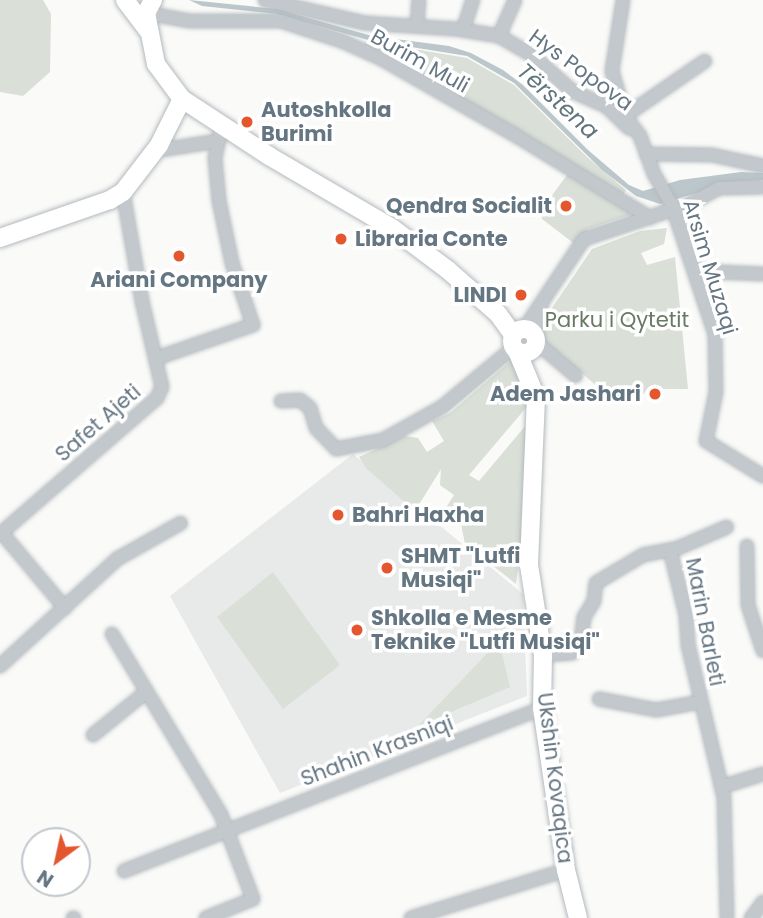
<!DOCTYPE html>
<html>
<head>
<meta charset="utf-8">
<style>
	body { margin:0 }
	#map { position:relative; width:763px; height:918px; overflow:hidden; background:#fafaf8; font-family:Poppins,sans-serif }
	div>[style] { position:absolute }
	.built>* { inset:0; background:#e8e9e9 }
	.green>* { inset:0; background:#dadfd7 }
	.water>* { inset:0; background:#bbc7cb }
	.roads { filter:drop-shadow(0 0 2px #b3babf) drop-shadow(0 0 2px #b3babf) }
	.street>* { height:12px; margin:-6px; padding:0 6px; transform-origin:6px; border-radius:6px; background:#c3c8cc }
	.secondary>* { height:18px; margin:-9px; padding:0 9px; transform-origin:9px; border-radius:9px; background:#fff }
	.secondary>.ring { margin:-9px; padding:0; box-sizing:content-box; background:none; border:18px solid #fff; border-radius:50% }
	.dots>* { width:19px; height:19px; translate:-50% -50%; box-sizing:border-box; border:4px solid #fff; border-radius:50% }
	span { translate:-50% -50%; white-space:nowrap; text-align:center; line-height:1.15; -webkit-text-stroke:7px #fff; paint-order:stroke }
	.street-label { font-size:21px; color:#657683 }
	.poi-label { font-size:21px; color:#657683; font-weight:700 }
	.left { translate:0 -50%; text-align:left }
	.right { translate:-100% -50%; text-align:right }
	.park-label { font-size:21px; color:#687a64 }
	.water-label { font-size:23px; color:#60757c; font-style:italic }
	.north { position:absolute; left:21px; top:827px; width:70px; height:70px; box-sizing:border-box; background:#fff; border:2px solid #c1c8cd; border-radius:50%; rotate:213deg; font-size:19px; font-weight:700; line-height:28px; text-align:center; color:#657683 }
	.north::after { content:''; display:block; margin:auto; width:24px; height:32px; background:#e4572e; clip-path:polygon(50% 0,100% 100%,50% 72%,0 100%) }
</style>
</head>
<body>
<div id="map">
	<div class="built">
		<i style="clip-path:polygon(353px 454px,523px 594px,527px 696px,280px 793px,170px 596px)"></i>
	</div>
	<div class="green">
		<i style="clip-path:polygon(0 0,43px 0,51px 14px,50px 72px,23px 96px,0 92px)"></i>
		<i style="clip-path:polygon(367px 41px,467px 58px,514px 85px,587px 157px,626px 190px,622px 197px,361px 49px)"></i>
		<i style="clip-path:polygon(570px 171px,629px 210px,630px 215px,588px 229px,576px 245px,542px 219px,541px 210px)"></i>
		<i style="clip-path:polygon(667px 228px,664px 244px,641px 253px,647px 265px,675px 257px,688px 389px,647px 389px,638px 402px,613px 400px,535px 333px,592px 249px,640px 231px)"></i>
		<i style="clip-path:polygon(514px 358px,530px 403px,469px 475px,479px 481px,527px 424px,527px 497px,516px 584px,465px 544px,461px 524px,442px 514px,454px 495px,440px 485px,441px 469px,415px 511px,366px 468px,359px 457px,405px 436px,418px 438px,427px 452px,444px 441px,432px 421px,450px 413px)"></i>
		<i style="clip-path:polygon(273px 572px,340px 665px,283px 709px,217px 617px)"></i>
		<i style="clip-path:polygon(499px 641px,510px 687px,418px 726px)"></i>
	</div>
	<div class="water">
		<i style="clip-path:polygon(189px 0,277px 9px,372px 36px,449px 46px,471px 53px,503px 70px,523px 85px,588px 150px,629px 185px,643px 191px,680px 180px,741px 172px,763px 173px,763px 180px,733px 182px,660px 204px,636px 196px,602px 170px,514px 83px,467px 56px,368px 40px,277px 14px,202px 6px)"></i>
	</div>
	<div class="roads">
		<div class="street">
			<i style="left:265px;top:0;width:103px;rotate:13deg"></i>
			<i style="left:365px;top:23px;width:91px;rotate:3.8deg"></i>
			<i style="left:456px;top:29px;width:44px;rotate:9.2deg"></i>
			<i style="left:499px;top:36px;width:39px;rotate:30deg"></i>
			<i style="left:533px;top:56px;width:52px;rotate:41.9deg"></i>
			<i style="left:572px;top:91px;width:37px;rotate:24deg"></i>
			<i style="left:606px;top:106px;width:32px;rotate:44deg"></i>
			<i style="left:623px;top:0;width:72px;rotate:98.8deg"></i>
			<i style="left:612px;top:71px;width:47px;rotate:73.9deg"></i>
			<i style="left:625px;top:116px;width:25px;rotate:53deg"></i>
			<i style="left:640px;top:136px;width:40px;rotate:69.8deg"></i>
			<i style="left:654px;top:174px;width:36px;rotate:60deg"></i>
			<i style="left:672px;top:205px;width:136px;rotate:71.6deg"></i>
			<i style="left:715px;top:334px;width:58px;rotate:89deg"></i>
			<i style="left:716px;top:392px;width:50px;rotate:101.5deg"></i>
			<i style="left:706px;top:441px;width:67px;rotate:31.6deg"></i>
			<i style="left:146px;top:13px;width:45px;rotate:10.3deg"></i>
			<i style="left:190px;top:21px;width:91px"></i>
			<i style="left:281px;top:21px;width:64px;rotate:18.2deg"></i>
			<i style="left:342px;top:41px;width:44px;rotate:24.2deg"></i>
			<i style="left:382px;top:59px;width:157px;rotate:29.8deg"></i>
			<i style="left:518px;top:137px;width:155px;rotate:31.5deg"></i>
			<i style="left:417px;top:26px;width:26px;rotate:-86deg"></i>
			<i style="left:463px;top:30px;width:32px;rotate:-72deg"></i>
			<i style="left:499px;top:36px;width:39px;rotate:-66deg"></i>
			<i style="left:625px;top:116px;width:97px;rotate:-34.5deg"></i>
			<i style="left:155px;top:151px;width:64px;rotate:-9deg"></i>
			<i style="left:646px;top:154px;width:66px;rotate:0.9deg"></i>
			<i style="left:712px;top:155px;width:52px;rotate:12.2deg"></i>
			<i style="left:675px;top:212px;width:50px;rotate:-28.6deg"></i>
			<i style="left:719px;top:188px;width:44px;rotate:-1.3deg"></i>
			<i style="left:694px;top:271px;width:69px;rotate:2.5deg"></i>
			<i style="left:524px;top:329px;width:108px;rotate:-56.3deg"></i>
			<i style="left:584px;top:239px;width:95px;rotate:-18.4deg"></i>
			<i style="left:534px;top:334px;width:32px;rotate:-76deg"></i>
			<i style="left:536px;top:342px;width:52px;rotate:40.4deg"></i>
			<i style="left:157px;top:358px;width:102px;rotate:-19deg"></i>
			<i style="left:253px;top:325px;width:65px;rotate:-108.7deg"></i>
			<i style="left:232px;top:263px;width:63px;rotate:-101.8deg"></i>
			<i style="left:219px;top:201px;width:43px;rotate:-95.3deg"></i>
			<i style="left:215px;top:158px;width:33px;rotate:-78deg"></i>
			<i style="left:281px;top:401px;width:19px;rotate:-3deg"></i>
			<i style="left:300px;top:400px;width:13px;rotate:39deg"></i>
			<i style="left:310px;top:408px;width:21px;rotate:73deg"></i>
			<i style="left:316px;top:428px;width:29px;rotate:46deg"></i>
			<i style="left:336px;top:449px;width:48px;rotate:-10.8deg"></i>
			<i style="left:383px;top:440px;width:68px;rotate:-29.2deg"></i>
			<i style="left:442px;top:407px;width:94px;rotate:-39.8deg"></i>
			<i style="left:2px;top:533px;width:98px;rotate:50deg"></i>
			<i style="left:0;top:534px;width:208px;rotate:-40.9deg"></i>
			<i style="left:157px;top:398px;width:12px;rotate:-66deg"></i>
			<i style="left:162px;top:387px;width:88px;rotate:-103.1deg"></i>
			<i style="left:142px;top:301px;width:111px;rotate:-99.9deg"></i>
			<i style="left:747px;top:546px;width:59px;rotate:89deg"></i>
			<i style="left:748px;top:605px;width:48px;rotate:71.9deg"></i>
			<i style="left:670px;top:550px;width:67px;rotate:76.2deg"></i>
			<i style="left:686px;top:615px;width:30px;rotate:86deg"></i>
			<i style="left:688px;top:645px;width:156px;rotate:76.7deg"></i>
			<i style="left:724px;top:797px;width:121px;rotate:88.6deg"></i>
			<i style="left:112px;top:634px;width:211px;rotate:58.9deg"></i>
			<i style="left:221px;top:815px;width:90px;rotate:69.1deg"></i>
			<i style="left:253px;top:899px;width:51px;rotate:158deg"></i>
			<i style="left:543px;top:655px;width:29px;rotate:-4deg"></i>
			<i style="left:572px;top:653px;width:15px;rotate:-53deg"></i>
			<i style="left:581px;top:641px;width:24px;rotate:-83deg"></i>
			<i style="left:584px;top:617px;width:19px;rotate:-58deg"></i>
			<i style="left:594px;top:601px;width:18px;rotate:-84deg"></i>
			<i style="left:596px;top:583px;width:55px;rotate:-30.8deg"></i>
			<i style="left:643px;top:555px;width:36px;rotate:-11deg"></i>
			<i style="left:678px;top:548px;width:53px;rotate:-23.2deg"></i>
			<i style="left:0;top:666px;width:159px;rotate:-42.4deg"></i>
			<i style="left:117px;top:559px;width:73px;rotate:-29.4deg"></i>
			<i style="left:599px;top:699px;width:58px;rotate:10.9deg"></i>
			<i style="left:656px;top:710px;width:46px;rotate:-10.1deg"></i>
			<i style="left:93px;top:735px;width:68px;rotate:-39.1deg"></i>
			<i style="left:721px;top:787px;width:44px;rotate:-17.2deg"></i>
			<i style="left:124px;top:871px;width:449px;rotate:-21.3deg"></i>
			<i style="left:73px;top:918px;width:1px"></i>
			<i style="left:411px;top:918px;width:162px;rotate:-17.2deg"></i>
			<i style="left:751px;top:918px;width:20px;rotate:-53deg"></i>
		</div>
		<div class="secondary">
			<i style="left:125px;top:0;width:38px;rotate:53deg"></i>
			<i style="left:153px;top:0;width:15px;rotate:118deg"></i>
			<i style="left:146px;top:13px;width:52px;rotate:78.9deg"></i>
			<i style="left:156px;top:64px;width:44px;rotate:53.4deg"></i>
			<i style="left:182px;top:99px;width:104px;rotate:33.2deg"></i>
			<i style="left:269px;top:156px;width:143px;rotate:30.3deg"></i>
			<i style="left:392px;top:228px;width:70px;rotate:36.9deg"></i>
			<i style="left:448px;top:270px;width:67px;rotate:41.3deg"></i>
			<i style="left:498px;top:314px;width:26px;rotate:54deg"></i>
			<i style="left:0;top:238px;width:116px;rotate:-19.1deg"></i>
			<i style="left:110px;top:200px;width:15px;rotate:-32deg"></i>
			<i style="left:123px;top:192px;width:59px;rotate:-52.5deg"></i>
			<i style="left:159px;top:145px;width:51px;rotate:-63.4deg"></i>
			<i class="ring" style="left:512px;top:329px;width:6px;height:6px"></i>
			<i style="left:517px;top:351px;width:50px;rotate:67.6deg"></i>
			<i style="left:536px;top:397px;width:168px;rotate:92.4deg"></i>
			<i style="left:529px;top:565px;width:91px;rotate:81.2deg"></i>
			<i style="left:543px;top:655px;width:53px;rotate:91.1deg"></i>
			<i style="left:542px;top:708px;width:164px;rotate:81.6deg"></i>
			<i style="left:566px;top:870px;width:49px;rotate:76deg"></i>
		</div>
	</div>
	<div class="dots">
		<i style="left:247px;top:122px;background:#e4572e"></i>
		<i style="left:566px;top:206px;background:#e4572e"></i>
		<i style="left:341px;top:239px;background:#e4572e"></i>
		<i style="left:179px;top:256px;background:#e4572e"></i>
		<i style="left:521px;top:295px;background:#e4572e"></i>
		<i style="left:655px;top:394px;background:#e4572e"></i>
		<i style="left:338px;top:515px;background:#e4572e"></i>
		<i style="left:387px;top:568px;background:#e4572e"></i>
		<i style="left:357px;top:630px;background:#e4572e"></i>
	</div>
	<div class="street-label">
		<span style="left:420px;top:61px;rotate:29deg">Burim Muli</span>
		<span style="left:581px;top:70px;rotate:36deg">Hys Popova</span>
		<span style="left:710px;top:267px;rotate:73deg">Arsim Muzaqi</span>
		<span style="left:98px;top:423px;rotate:-41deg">Safet Ajeti</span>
		<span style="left:705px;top:622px;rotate:79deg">Marin Barleti</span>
		<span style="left:377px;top:751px;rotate:-21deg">Shahin Krasniqi</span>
		<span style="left:555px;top:778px;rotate:83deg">Ukshin Kovaqica</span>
	</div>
	<div class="poi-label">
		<span class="left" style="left:261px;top:122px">Autoshkolla<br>Burimi</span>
		<span class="right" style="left:552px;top:206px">Qendra Socialit</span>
		<span class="left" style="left:355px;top:239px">Libraria Conte</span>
		<span style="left:179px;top:280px">Ariani Company</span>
		<span class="right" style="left:507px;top:295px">LINDI</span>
		<span class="right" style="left:641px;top:394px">Adem Jashari</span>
		<span class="left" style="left:352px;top:515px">Bahri Haxha</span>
		<span class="left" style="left:401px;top:568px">SHMT "Lutfi<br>Musiqi"</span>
		<span class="left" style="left:371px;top:630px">Shkolla e Mesme<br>Teknike "Lutfi Musiqi"</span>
	</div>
	<div class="park-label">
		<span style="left:617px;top:320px">Parku i Qytetit</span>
	</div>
	<div class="water-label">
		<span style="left:558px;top:101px;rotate:42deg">Tërstena</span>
	</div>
	<div class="north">N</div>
</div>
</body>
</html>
